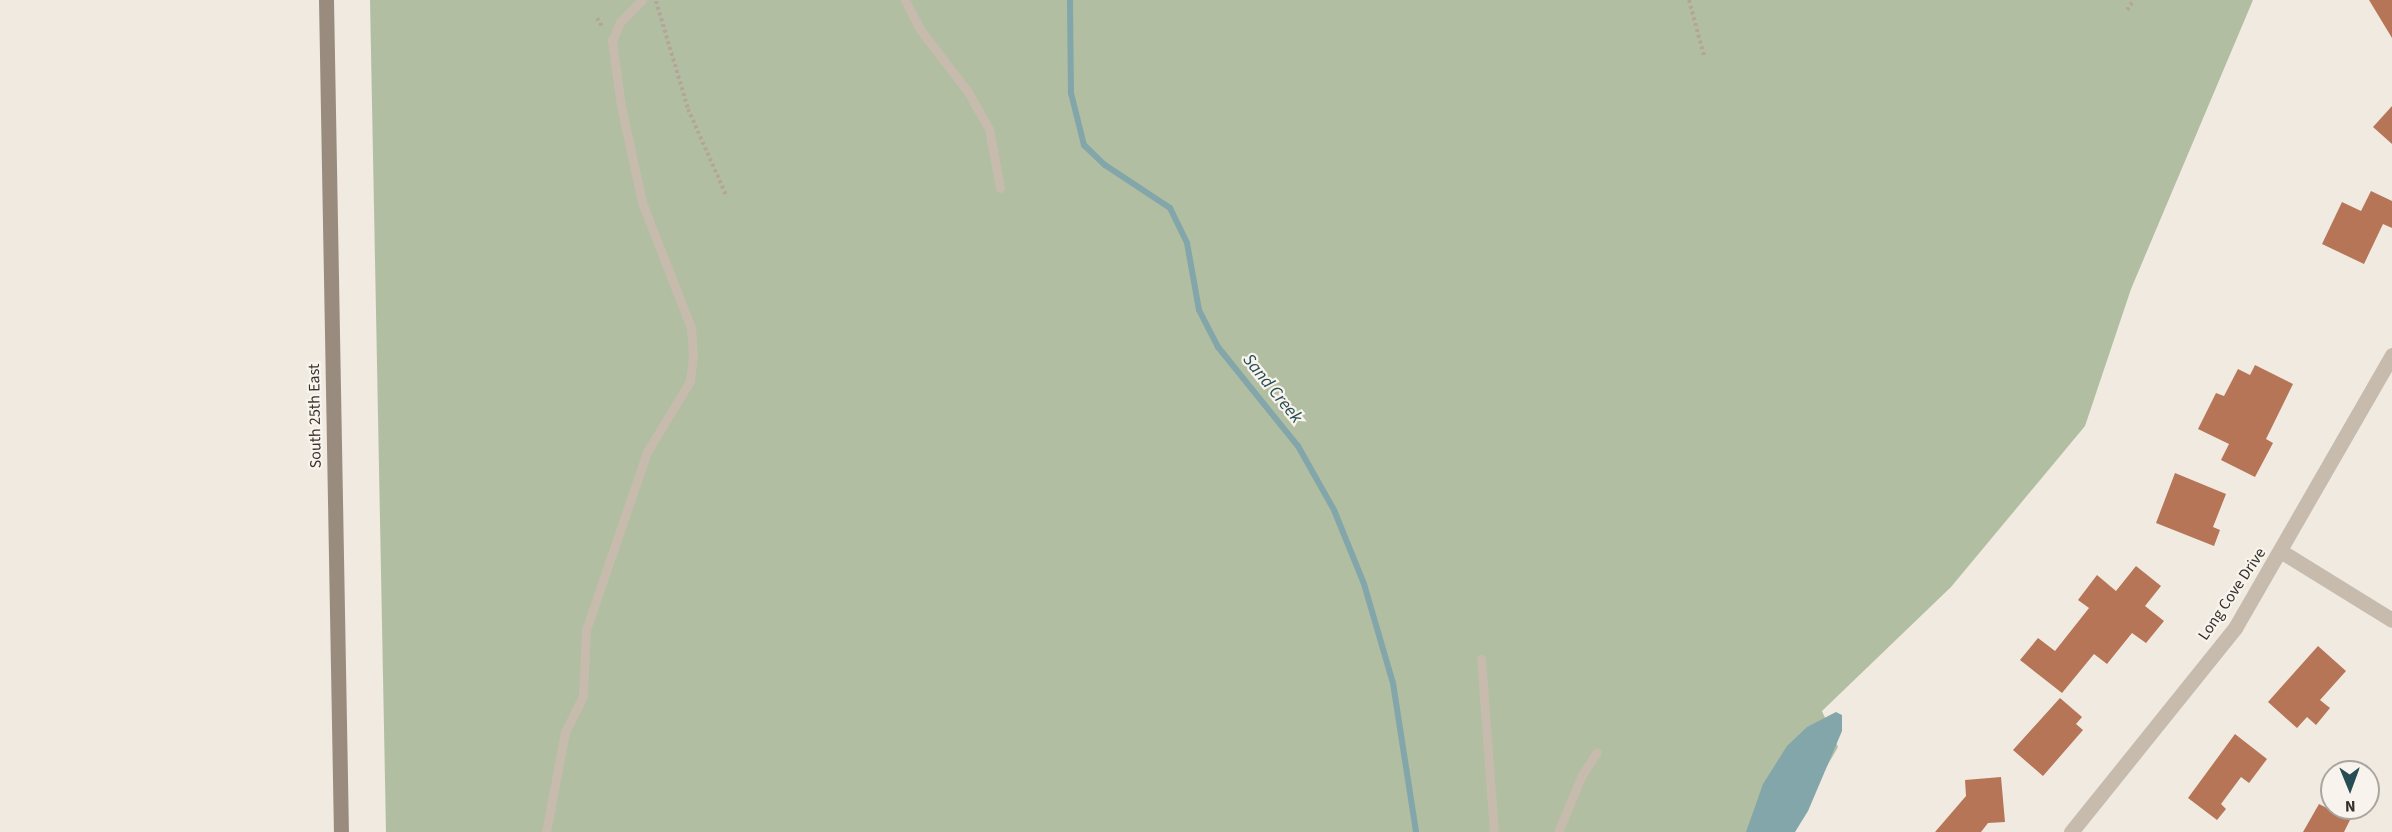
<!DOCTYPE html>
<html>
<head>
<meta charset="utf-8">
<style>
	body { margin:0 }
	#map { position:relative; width:2392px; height:832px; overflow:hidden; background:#f0eae0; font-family:"Source Sans 3",sans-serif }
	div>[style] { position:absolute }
	.green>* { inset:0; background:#b2bea2 }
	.water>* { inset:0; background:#82a6aa }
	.stream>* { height:6px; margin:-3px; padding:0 3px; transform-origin:3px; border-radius:3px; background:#82a6aa }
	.building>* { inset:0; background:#b77557 }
	.path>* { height:4px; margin-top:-2px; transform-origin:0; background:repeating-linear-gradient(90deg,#b3a598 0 3px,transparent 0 6px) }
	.lane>* { height:9px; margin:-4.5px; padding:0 4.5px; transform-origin:4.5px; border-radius:4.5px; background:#c7bbad }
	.street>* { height:15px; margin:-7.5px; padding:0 7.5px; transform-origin:7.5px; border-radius:7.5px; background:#c7bbad }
	.secondary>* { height:15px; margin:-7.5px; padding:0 7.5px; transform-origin:7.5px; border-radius:7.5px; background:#9a8b7f }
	span { translate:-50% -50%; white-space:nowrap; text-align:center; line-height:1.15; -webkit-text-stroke:4.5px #f8f3ec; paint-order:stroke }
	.street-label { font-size:16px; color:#362f2b }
	.water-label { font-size:18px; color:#254d53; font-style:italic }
	.north { position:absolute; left:2320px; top:760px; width:60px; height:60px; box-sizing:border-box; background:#f8f3ec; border:2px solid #aaa59f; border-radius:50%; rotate:179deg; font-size:16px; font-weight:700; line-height:24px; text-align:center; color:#362f2b }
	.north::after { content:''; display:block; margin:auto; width:21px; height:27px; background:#254d53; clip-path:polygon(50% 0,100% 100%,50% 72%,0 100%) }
</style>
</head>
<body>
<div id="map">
	<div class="green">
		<i style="clip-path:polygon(370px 0,2253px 0,2131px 289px,2085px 426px,1951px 587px,1822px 711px,1838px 747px,1789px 832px,386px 832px)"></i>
	</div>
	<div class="water">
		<i style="clip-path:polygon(1836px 712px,1842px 715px,1842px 731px,1808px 811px,1795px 832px,1746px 832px,1763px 784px,1787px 746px,1807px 727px)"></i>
	</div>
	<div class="stream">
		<i style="left:1070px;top:0;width:93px;rotate:89.4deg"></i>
		<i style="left:1071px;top:93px;width:54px;rotate:76deg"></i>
		<i style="left:1084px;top:145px;width:29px;rotate:44deg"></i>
		<i style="left:1105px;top:165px;width:78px;rotate:33.5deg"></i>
		<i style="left:1170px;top:208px;width:39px;rotate:64deg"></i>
		<i style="left:1187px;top:243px;width:68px;rotate:79.8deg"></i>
		<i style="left:1199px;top:310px;width:42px;rotate:62.8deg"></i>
		<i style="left:1218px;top:347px;width:127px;rotate:51.1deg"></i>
		<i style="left:1298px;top:446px;width:73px;rotate:60.6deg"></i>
		<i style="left:1334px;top:510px;width:80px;rotate:67.9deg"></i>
		<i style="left:1364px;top:584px;width:103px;rotate:73.7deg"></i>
		<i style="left:1393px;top:683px;width:151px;rotate:81.2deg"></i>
	</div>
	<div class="building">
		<i style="clip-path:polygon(2369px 0,2392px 0,2392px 38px)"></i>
		<i style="clip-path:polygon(2392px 106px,2392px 144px,2373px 127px)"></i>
		<i style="clip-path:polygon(2371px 191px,2392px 201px,2392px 228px,2383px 224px,2364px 264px,2322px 244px,2342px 202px,2361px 211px)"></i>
		<i style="clip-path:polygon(2255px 365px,2293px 384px,2266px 439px,2273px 443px,2255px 477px,2221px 460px,2229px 444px,2198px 429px,2216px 393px,2224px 396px,2238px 369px,2250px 375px)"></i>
		<i style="clip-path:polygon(2175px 473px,2226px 494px,2213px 527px,2220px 530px,2214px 546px,2156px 523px)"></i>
		<i style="clip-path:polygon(2136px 566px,2161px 586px,2145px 606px,2164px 621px,2146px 643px,2132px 633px,2107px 664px,2094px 654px,2062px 693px,2020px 660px,2038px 638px,2055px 651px,2089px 608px,2078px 600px,2097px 575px,2116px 591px)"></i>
		<i style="clip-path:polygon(2318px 646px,2346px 671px,2320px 700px,2330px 708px,2316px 725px,2307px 717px,2297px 728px,2268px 702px)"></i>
		<i style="clip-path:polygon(2060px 698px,2082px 717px,2076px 724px,2083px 730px,2043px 776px,2013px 750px)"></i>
		<i style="clip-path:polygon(2235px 734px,2267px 759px,2249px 783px,2241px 777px,2221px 804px,2226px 809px,2217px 820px,2188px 798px)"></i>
		<i style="clip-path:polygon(2001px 777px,2005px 822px,1988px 823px,1981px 832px,1935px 832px,1966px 796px,1965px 780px)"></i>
		<i style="clip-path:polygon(2319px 804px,2350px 820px,2344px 832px,2303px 832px)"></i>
	</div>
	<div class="path">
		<i style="left:1689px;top:0;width:58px;rotate:75deg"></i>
		<i style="left:656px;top:1px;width:113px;rotate:73.5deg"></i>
		<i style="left:688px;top:109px;width:96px;rotate:66.1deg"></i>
		<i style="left:2127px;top:10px;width:12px;rotate:-55deg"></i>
		<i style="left:597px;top:18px;width:12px;rotate:59deg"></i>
	</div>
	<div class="lane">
		<i style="left:905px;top:0;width:31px;rotate:63deg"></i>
		<i style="left:919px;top:28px;width:81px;rotate:52.6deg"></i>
		<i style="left:968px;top:92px;width:43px;rotate:60.4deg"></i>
		<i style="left:989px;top:129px;width:60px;rotate:79.4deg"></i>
		<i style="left:1481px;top:659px;width:173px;rotate:85.7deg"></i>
		<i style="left:546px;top:832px;width:102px;rotate:-79.2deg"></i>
		<i style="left:565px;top:732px;width:40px;rotate:-63.4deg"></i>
		<i style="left:583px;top:696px;width:66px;rotate:-87.4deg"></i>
		<i style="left:586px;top:630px;width:188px;rotate:-71.1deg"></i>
		<i style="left:647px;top:452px;width:83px;rotate:-58.8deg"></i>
		<i style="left:690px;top:381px;width:24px;rotate:-83deg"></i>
		<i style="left:693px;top:357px;width:29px;rotate:-94deg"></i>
		<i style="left:691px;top:328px;width:135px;rotate:-111.3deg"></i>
		<i style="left:642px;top:202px;width:98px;rotate:-102.3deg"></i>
		<i style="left:621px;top:106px;width:66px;rotate:-97.9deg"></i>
		<i style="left:612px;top:41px;width:21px;rotate:-67deg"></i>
		<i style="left:620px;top:22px;width:31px;rotate:-45deg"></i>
		<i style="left:1558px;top:832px;width:62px;rotate:-67.2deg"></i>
		<i style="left:1582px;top:775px;width:27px;rotate:-57deg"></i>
	</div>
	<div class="street">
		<i style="left:2282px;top:552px;width:129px;rotate:31.7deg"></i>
		<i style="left:2071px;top:832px;width:262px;rotate:-51.2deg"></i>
		<i style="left:2235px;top:628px;width:315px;rotate:-60.1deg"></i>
	</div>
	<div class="secondary">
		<i style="left:326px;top:0;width:832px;rotate:88.97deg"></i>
	</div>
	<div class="street-label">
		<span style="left:315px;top:416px;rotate:-91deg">South 25th East</span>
		<span style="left:2232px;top:594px;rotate:-56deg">Long Cove Drive</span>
	</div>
	<div class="water-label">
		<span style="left:1272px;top:389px;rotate:51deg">Sand Creek</span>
	</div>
	<div class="north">N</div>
</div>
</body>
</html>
